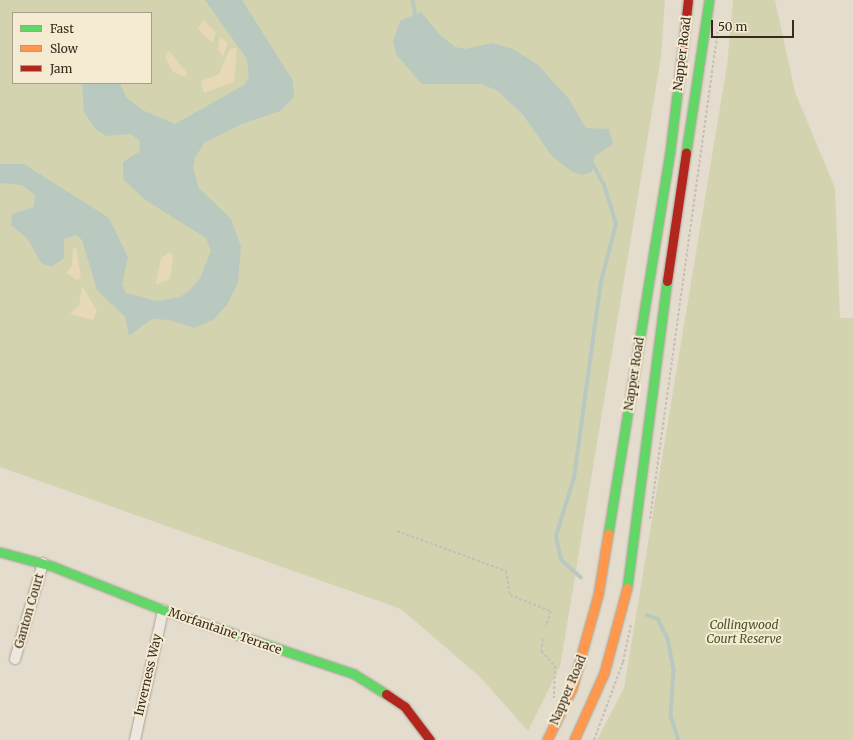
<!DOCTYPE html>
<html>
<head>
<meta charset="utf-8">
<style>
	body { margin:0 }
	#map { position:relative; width:853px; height:740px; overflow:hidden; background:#e4ddcd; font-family:Merriweather,serif }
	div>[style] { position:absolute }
	.green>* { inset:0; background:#d3d3b0 }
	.sand>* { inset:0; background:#e7d9b5 }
	.water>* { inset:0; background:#b9c9bf }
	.stream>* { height:3.5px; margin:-1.75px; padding:0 1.75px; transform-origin:1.75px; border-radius:1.75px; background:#b9c9bf }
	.path>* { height:2px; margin-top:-1px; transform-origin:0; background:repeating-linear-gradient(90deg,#c5bfb5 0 3px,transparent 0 5px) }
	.roads { filter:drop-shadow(0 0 1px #a9a296) drop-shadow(0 0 1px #a9a296) }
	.street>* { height:10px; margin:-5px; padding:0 5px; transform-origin:5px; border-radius:5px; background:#ece8df }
	.fast>* { height:9px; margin:-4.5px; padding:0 4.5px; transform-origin:4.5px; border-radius:4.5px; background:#63d668 }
	.slow>* { height:9px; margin:-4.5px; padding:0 4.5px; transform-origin:4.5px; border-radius:4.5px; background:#ff974d }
	.jam>* { height:9px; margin:-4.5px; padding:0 4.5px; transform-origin:4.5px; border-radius:4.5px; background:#b3261e }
	span { translate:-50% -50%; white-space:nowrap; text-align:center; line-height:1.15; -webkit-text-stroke:4px #f5ebd3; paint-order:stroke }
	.street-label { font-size:12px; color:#382b1e }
	.park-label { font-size:12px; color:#475425; font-style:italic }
	.legend { position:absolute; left:12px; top:12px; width:140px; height:72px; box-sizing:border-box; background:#f5ebd3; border:1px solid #a99e8b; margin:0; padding:5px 7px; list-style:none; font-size:12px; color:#382b1e }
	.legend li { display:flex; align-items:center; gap:8px; height:20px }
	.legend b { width:20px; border:1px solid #a99e8b }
	.scale { position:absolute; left:711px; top:20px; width:83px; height:18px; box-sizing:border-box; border:2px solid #382b1e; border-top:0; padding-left:5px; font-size:12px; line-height:14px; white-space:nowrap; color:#382b1e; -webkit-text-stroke:3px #f5ebd3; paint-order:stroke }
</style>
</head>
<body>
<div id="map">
	<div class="green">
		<i style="clip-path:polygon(evenodd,0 0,665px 0,661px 57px,560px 667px,528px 731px,480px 677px,401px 609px,0 467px,0 0,13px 13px,151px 13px,151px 83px,13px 83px,13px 13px)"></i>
		<i style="clip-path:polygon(733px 0,775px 0,795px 92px,835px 188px,840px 318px,853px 318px,853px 740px,597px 740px,624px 688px,727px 65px)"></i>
	</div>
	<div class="sand">
		<i style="clip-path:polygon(204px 20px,216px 33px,212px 43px,198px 29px)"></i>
		<i style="clip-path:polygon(220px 37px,228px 43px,223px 57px,218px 49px)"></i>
		<i style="clip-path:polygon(237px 48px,234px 82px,204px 93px,201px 81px,219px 74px,230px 49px)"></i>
		<i style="clip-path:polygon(169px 51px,187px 73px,186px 77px,173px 72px,165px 57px)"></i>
		<i style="clip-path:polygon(76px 248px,81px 277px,77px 280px,66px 273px,72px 266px,73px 249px)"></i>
		<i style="clip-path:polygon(170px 252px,173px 257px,170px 279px,156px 285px,161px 258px)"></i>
		<i style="clip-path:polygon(82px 286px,97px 311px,93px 320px,70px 314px,79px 306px)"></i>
	</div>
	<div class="water">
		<i style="clip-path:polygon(205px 0,242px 0,293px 81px,294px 97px,280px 111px,242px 124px,204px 143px,195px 158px,193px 168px,199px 188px,231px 219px,241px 247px,238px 283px,227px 305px,213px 320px,194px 328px,169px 320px,152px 319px,129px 336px,125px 317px,97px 290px,82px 240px,76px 235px,64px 239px,64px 258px,51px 267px,41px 263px,27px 238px,11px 225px,12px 214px,34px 207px,35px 195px,22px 185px,0 183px,0 164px,24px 164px,109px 218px,128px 257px,122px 284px,126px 293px,157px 301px,180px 297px,189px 291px,200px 278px,211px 251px,206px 238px,144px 199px,123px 179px,123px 162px,139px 152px,140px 141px,131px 134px,106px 136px,96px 130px,84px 112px,82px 83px,120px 83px,126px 97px,142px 110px,175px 124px,244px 85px,249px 77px,247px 59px)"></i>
		<i style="clip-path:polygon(421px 12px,440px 35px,455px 47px,466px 49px,492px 43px,513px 49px,538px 65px,569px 99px,586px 128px,609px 129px,613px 144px,594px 157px,592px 172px,582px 175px,572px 172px,552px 156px,523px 115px,498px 91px,481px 84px,423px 84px,419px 81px,396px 54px,393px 42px,400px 21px)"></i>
	</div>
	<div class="stream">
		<i style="left:413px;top:0;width:17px;rotate:80deg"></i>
		<i style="left:581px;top:578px;width:27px;rotate:-138deg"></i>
		<i style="left:561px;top:560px;width:25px;rotate:-102deg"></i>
		<i style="left:556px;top:536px;width:61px;rotate:-72.8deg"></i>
		<i style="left:574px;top:478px;width:198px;rotate:-82.2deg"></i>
		<i style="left:601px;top:282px;width:60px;rotate:-75.5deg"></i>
		<i style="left:616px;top:224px;width:41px;rotate:-107.1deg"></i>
		<i style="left:604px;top:185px;width:26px;rotate:-119deg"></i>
		<i style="left:647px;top:615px;width:12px;rotate:20deg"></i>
		<i style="left:658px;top:619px;width:22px;rotate:63deg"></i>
		<i style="left:668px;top:639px;width:33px;rotate:79deg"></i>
		<i style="left:674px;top:671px;width:45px;rotate:93.8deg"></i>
		<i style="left:671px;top:716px;width:25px;rotate:72deg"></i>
	</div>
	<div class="path">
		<i style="left:650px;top:519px;width:502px;rotate:-82.1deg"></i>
		<i style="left:397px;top:531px;width:116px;rotate:20.2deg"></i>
		<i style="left:506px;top:571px;width:24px;rotate:81deg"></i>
		<i style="left:510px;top:595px;width:44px;rotate:21.3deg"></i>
		<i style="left:551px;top:611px;width:16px;rotate:108deg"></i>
		<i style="left:543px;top:639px;width:12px;rotate:99deg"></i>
		<i style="left:541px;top:651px;width:21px;rotate:47deg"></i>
		<i style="left:555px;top:666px;width:32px;rotate:92deg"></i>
		<i style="left:594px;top:740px;width:83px;rotate:-69.6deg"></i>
		<i style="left:623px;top:662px;width:38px;rotate:-78deg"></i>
	</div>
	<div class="roads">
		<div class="street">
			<i style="left:15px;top:659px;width:100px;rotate:-73.7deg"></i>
			<i style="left:135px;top:740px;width:133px;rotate:-77.8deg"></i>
		</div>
		<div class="fast">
			<i style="left:686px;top:152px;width:154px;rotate:-81.4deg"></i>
			<i style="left:608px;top:534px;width:388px;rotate:-80.8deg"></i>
			<i style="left:670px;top:151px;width:90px;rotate:-83deg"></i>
			<i style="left:0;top:552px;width:54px;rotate:15.1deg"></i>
			<i style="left:52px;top:566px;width:119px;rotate:21.6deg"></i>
			<i style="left:163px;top:610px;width:201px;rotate:18.5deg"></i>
			<i style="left:354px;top:674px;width:38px;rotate:32deg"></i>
			<i style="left:627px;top:588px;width:310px;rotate:-82.6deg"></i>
		</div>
		<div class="slow">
			<i style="left:547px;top:740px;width:58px;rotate:-64.3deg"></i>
			<i style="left:572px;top:688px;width:97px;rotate:-74.4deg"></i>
			<i style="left:598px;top:595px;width:62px;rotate:-80.7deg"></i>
			<i style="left:574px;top:740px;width:73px;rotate:-65.9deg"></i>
			<i style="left:604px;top:673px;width:88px;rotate:-74.9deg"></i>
		</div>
		<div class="jam">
			<i style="left:681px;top:62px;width:62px;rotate:-83.6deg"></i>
			<i style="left:667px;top:281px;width:130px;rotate:-81.6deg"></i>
			<i style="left:386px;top:694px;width:23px;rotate:34deg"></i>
			<i style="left:405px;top:707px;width:41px;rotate:52.9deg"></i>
		</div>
	</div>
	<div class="street-label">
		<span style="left:682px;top:54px;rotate:-83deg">Napper Road</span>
		<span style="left:634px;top:374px;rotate:-81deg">Napper Road</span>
		<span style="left:29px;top:611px;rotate:-74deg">Ganton Court</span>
		<span style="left:225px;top:631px;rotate:19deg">Morfantaine Terrace</span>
		<span style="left:148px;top:675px;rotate:-77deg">Inverness Way</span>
		<span style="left:568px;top:690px;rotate:-67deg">Napper Road</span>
	</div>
	<div class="park-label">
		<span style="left:744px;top:632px">Collingwood<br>Court Reserve</span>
	</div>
	<ul class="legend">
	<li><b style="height:5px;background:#63d668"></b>Fast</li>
	<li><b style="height:5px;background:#ff974d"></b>Slow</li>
	<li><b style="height:5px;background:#b3261e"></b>Jam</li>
	</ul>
	<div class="scale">50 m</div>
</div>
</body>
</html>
